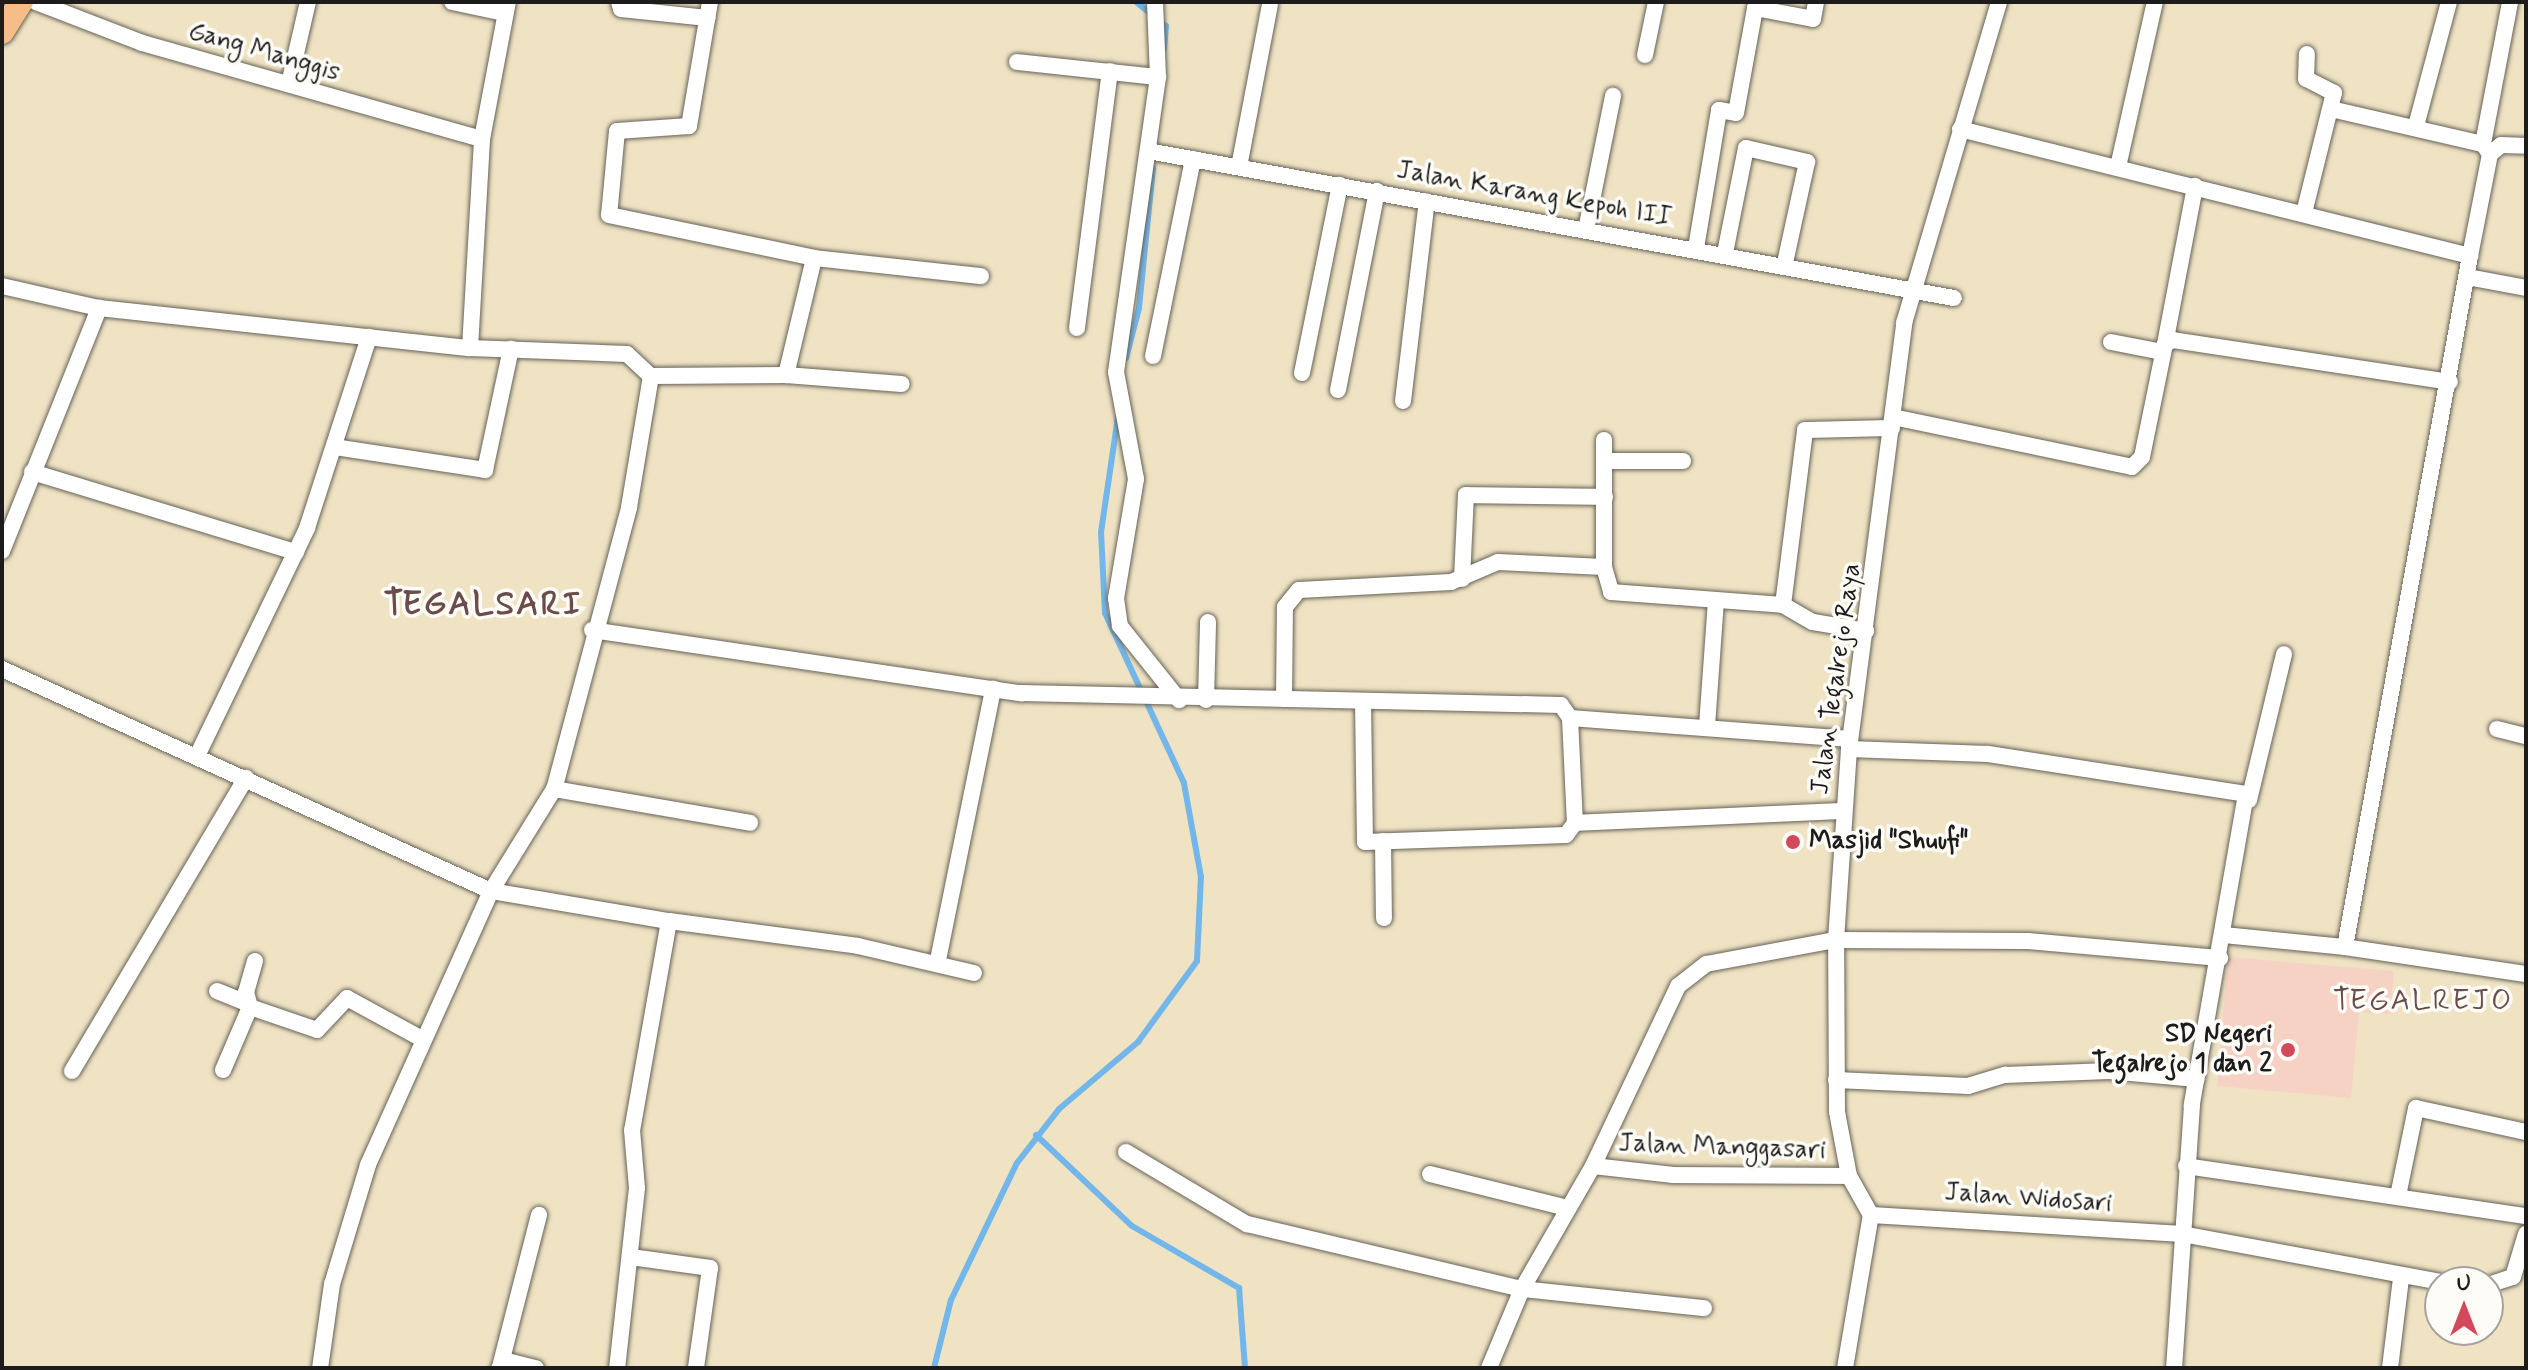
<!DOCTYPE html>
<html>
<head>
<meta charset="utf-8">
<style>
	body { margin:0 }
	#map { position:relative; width:2528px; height:1370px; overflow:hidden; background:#efe3c4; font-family:Mynerve,sans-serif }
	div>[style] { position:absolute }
	.built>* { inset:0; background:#f5d2c3 }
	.stream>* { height:6px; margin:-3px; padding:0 3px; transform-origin:3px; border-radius:3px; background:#73b6e9 }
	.roads { filter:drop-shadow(0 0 2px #666257) drop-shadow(0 0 2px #666257) }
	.minor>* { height:16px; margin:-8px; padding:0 8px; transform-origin:8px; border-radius:8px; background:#fff }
	.primary>* { height:24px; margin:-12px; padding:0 12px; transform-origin:12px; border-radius:12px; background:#f7bd88 }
	.dots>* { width:22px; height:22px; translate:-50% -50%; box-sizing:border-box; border:4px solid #fdfcf7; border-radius:50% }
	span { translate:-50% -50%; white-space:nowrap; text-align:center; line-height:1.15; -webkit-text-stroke:7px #fdfcf7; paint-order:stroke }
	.street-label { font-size:26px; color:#1c1c1c }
	.poi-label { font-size:26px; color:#1c1c1c; font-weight:700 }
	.left { translate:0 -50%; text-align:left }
	.right { translate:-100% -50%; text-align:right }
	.quarter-label { font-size:30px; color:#6a4d4b; letter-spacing:2px }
	.district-label { font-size:34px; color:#6a4d4b; font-weight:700; letter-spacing:2px }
	.frame { position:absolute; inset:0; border:4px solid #1c1c1c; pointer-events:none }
	.north { position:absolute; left:2424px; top:1266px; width:80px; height:80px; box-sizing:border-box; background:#fdfcf7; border:2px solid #a3a29f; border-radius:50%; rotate:0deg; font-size:22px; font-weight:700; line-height:32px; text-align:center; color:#1c1c1c }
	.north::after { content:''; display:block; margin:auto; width:28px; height:36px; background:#d1495b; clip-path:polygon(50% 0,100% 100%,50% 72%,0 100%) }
</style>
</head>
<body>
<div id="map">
	<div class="built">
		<i style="clip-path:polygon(2228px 957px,2394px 971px,2390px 1014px,2359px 1012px,2351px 1098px,2217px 1086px)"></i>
	</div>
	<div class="stream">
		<i style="left:1136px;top:2px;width:38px;rotate:39deg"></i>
		<i style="left:1166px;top:26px;width:23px;rotate:95deg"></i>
		<i style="left:1126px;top:358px;width:52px;rotate:-75.4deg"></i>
		<i style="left:1139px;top:308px;width:141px;rotate:-84.3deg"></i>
		<i style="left:1036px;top:1135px;width:132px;rotate:43.5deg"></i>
		<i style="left:1132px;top:1226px;width:124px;rotate:30.1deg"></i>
		<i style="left:1239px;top:1288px;width:80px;rotate:85.7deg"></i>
		<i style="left:934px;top:1368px;width:70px;rotate:-76deg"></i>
		<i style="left:951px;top:1300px;width:152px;rotate:-64.3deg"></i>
		<i style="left:1017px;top:1163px;width:68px;rotate:-52.1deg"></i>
		<i style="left:1059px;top:1109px;width:104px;rotate:-40.3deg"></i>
		<i style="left:1138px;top:1042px;width:100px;rotate:-53.9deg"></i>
		<i style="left:1197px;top:961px;width:84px;rotate:-87.3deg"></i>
		<i style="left:1201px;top:877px;width:96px;rotate:-100.3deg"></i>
		<i style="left:1184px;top:783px;width:187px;rotate:-114.9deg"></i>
		<i style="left:1105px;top:613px;width:81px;rotate:-92.8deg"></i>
		<i style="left:1101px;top:532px;width:116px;rotate:-81.6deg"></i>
	</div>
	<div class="roads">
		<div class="minor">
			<i style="left:36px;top:2px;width:114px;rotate:21.1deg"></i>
			<i style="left:142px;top:43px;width:353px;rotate:15.8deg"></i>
			<i style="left:452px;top:2px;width:53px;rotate:11.9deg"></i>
			<i style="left:619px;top:2px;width:7px;rotate:74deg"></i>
			<i style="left:621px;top:9px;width:87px;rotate:5.9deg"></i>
			<i style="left:710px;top:2px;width:126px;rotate:99.6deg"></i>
			<i style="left:689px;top:126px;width:72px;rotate:176deg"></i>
			<i style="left:617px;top:131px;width:84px;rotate:95.4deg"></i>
			<i style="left:609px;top:215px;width:209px;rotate:11.8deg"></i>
			<i style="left:1155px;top:2px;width:75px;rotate:87.7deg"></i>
			<i style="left:1158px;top:77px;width:298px;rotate:98.1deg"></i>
			<i style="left:1116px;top:372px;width:109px;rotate:79.4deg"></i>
			<i style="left:1136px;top:479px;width:121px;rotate:99.5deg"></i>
			<i style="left:1116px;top:598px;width:28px;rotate:82deg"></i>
			<i style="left:1120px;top:626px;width:95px;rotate:51.4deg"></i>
			<i style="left:1645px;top:55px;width:54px;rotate:-78.3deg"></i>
			<i style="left:1017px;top:62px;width:142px;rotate:6.1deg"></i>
			<i style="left:289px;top:84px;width:84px;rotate:-77deg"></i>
			<i style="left:2331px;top:109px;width:156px;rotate:13deg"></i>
			<i style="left:2483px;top:144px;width:12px;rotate:55deg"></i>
			<i style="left:2416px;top:126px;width:128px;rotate:-75.1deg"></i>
			<i style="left:1960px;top:129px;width:526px;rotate:13.98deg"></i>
			<i style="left:2470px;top:256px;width:104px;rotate:-78.9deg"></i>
			<i style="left:2490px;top:154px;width:14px;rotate:-39deg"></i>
			<i style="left:2501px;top:145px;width:25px;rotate:2deg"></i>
			<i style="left:2483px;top:144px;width:145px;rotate:-79.2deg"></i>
			<i style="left:1148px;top:151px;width:819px;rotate:10.34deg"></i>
			<i style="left:1239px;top:167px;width:165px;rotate:-79.2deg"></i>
			<i style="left:2118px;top:167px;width:169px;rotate:-77.4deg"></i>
			<i style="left:2304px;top:213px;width:124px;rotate:-76deg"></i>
			<i style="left:2334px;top:93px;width:31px;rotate:-153deg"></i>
			<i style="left:2306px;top:79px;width:25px;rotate:-88deg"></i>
			<i style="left:1586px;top:230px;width:137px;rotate:-78.6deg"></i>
			<i style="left:1696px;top:248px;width:140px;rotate:-80.5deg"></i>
			<i style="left:1719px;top:110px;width:17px;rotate:10deg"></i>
			<i style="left:1736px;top:113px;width:107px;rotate:-79.7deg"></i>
			<i style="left:1755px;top:8px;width:59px;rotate:10.7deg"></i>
			<i style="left:1813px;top:19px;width:17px;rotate:-80deg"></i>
			<i style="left:1725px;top:253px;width:107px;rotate:-78.7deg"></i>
			<i style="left:1746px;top:148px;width:63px;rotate:12.9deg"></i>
			<i style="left:1807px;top:162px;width:103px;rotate:102.3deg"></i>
			<i style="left:2468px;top:277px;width:59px;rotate:10.7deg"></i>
			<i style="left:2px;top:286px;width:99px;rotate:12.8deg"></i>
			<i style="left:99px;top:308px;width:373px;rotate:6.2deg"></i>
			<i style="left:470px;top:348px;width:157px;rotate:2.2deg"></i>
			<i style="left:627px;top:354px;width:33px;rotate:43deg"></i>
			<i style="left:651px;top:376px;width:134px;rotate:99.5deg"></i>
			<i style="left:629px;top:508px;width:291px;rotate:104.9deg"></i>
			<i style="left:554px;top:789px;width:120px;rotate:121.7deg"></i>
			<i style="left:491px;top:891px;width:300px;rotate:114.2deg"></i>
			<i style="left:368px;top:1165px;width:124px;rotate:106.8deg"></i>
			<i style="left:332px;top:1284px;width:85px;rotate:98.1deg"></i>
			<i style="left:1077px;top:328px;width:259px;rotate:-82.7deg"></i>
			<i style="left:2111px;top:342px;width:53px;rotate:10.9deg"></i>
			<i style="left:2165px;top:344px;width:161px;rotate:-79.2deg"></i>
			<i style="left:470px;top:348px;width:209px;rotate:-86.7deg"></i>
			<i style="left:482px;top:139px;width:139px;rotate:-79.3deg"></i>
			<i style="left:1153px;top:356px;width:201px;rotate:-78.5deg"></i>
			<i style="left:1302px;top:373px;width:192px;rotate:-78.6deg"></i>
			<i style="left:786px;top:375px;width:116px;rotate:4.4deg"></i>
			<i style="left:651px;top:376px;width:135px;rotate:-0.4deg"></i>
			<i style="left:786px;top:375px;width:120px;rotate:-76.5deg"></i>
			<i style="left:814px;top:258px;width:168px;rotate:6.2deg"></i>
			<i style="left:1338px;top:390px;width:203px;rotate:-78.9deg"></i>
			<i style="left:1403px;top:401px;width:201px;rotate:-83.2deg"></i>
			<i style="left:1893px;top:417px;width:244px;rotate:11.8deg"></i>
			<i style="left:2132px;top:467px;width:14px;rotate:-45deg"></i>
			<i style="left:2142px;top:457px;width:115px;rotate:-78.5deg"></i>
			<i style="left:2165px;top:344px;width:9px;rotate:-27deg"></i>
			<i style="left:2173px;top:340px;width:280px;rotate:8.6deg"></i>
			<i style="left:1604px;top:440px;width:127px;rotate:90deg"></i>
			<i style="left:1604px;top:567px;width:26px;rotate:74deg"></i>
			<i style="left:1611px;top:592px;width:172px;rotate:4.3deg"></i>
			<i style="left:1783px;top:605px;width:34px;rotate:30deg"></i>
			<i style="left:1813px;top:622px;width:54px;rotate:9.6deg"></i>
			<i style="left:335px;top:447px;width:152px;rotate:8.7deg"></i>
			<i style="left:485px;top:470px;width:124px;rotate:-77.9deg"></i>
			<i style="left:1605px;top:461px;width:78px"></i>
			<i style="left:32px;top:472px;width:276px;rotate:16.9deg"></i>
			<i style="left:2px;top:551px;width:262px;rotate:-68.2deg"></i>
			<i style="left:1462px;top:579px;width:84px;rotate:-87.3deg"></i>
			<i style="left:1466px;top:495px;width:139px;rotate:0.8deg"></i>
			<i style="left:1783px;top:605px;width:176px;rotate:-82.8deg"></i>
			<i style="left:1805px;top:430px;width:87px;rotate:-1.3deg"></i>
			<i style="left:592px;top:630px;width:434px;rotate:8.4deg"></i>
			<i style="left:1021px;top:693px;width:540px;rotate:1.27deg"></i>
			<i style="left:1561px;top:705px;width:16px;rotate:55deg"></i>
			<i style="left:1570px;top:718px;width:105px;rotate:87.3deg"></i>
			<i style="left:1575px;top:823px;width:269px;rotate:-2.6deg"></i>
			<i style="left:2px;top:669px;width:537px;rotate:24.42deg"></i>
			<i style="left:491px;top:891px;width:181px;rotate:9.6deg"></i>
			<i style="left:669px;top:921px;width:212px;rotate:100deg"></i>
			<i style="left:632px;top:1130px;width:58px;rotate:85.1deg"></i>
			<i style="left:637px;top:1188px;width:181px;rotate:96.3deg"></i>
			<i style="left:1284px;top:699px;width:92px;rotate:-89.4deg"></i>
			<i style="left:1285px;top:607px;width:22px;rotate:-51deg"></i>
			<i style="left:1299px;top:590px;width:152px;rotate:-3deg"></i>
			<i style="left:1451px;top:582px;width:51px;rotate:-23.1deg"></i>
			<i style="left:1498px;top:562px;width:106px;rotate:2.7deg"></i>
			<i style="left:1206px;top:700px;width:78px;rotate:-88.5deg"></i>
			<i style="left:1363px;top:701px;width:141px;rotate:89.2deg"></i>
			<i style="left:1365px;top:842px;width:201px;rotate:-2deg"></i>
			<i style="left:1566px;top:835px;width:15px;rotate:-53deg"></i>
			<i style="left:1570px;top:718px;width:281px;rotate:4.3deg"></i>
			<i style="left:1707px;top:726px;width:126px;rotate:-85.9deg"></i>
			<i style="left:2497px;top:729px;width:30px;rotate:14deg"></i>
			<i style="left:1849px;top:749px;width:139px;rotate:2.1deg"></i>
			<i style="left:1988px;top:754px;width:261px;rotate:8.8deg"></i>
			<i style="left:2246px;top:794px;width:316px;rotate:99.9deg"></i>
			<i style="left:2192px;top:1105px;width:264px;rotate:93.9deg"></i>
			<i style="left:197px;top:756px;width:253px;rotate:-64.2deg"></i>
			<i style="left:307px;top:528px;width:201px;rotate:-72deg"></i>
			<i style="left:554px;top:789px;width:199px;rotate:9.8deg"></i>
			<i style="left:2249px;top:800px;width:150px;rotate:-76.5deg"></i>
			<i style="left:1383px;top:841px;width:77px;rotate:89.3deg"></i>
			<i style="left:669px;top:921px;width:191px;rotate:7.5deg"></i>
			<i style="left:858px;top:946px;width:119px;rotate:13.1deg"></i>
			<i style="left:2224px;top:935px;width:122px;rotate:5.7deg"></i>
			<i style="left:2345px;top:947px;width:702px;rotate:-79.75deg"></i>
			<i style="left:2345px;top:947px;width:183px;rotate:8.5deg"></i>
			<i style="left:938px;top:960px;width:277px;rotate:-78.5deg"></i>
			<i style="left:255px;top:961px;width:32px;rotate:106deg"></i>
			<i style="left:246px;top:992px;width:16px;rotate:75deg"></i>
			<i style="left:250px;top:1007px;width:71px;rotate:18.9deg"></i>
			<i style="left:317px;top:1030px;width:44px;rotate:-46.8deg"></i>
			<i style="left:347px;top:998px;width:85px;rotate:28.7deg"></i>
			<i style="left:217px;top:991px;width:32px;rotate:22deg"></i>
			<i style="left:223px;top:1070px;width:69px;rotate:-66.8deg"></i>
			<i style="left:72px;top:1071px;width:341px;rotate:-59.3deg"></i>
			<i style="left:1836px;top:1080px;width:132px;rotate:2.6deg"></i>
			<i style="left:1968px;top:1086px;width:39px;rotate:-17deg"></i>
			<i style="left:2005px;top:1075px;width:104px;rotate:-2.2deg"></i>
			<i style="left:2109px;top:1071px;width:88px;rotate:5.2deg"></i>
			<i style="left:1126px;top:1152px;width:141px;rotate:30.8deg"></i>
			<i style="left:1247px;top:1224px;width:283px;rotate:13.3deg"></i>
			<i style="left:1522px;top:1289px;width:142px;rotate:-60deg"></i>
			<i style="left:1593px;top:1166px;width:199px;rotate:-64.7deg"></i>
			<i style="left:1678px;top:986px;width:36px;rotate:-38deg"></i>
			<i style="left:1706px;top:964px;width:132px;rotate:-10.5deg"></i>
			<i style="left:1836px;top:940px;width:192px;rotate:0.3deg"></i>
			<i style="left:2028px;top:941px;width:193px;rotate:5.1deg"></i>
			<i style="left:1593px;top:1166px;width:81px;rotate:6.4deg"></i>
			<i style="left:1673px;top:1175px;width:176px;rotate:0.3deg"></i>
			<i style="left:2186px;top:1166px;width:344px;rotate:8.4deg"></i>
			<i style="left:1430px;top:1174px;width:141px;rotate:13.9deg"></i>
			<i style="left:2398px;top:1196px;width:90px;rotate:-78.4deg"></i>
			<i style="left:2416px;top:1108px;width:113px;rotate:12.3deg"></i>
			<i style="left:1871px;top:1215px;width:312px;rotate:3.5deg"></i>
			<i style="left:2182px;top:1234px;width:264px;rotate:10.5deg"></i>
			<i style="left:631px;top:1257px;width:80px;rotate:7.9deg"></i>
			<i style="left:710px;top:1268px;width:101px;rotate:98deg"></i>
			<i style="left:2488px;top:1285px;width:26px;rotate:-18deg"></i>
			<i style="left:2513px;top:1277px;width:45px;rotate:-73.2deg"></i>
			<i style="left:501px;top:1363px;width:153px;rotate:-75.6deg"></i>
			<i style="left:499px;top:1368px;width:11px;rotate:-41deg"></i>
			<i style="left:507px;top:1361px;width:30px;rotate:14deg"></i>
			<i style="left:1489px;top:1368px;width:86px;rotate:-67.3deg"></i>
			<i style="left:1522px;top:1289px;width:183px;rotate:6deg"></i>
			<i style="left:1845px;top:1368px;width:155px;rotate:-80.4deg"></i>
			<i style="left:1871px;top:1215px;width:45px;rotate:-119.4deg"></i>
			<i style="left:1849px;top:1176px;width:65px;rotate:-100.6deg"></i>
			<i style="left:1837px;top:1112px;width:172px;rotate:-90.3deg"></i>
			<i style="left:1836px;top:940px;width:191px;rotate:-86.1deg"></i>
			<i style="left:1849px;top:749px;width:430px;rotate:-82.6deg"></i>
			<i style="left:1904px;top:323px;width:335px;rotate:-73.5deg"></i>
			<i style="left:2390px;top:1368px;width:91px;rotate:-83deg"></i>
		</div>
		<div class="primary">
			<i style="left:2px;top:32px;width:36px;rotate:-58deg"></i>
		</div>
	</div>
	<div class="dots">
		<i style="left:1793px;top:842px;background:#d1495b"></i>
		<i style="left:2288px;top:1050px;background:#d1495b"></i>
	</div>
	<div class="street-label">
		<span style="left:264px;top:53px;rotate:16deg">Gang Manggis</span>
		<span style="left:1534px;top:195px;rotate:10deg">Jalan Karang Kepoh III</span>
		<span style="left:1837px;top:679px;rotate:-82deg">Jalan Tegalrejo Raya</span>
		<span style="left:1722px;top:1148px;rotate:2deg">Jalan Manggasari</span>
		<span style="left:2028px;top:1199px;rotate:4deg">Jalan Widosari</span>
	</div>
	<div class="poi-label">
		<span class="left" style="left:1809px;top:842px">Masjid "Shuufi"</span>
		<span class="right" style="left:2272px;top:1050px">SD Negeri<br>Tegalrejo 1 dan 2</span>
	</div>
	<div class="quarter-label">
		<span style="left:2423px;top:1001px">TEGALREJO</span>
	</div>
	<div class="district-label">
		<span style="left:483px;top:605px">TEGALSARI</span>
	</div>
	<div class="frame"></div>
	<div class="north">U</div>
</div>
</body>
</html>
